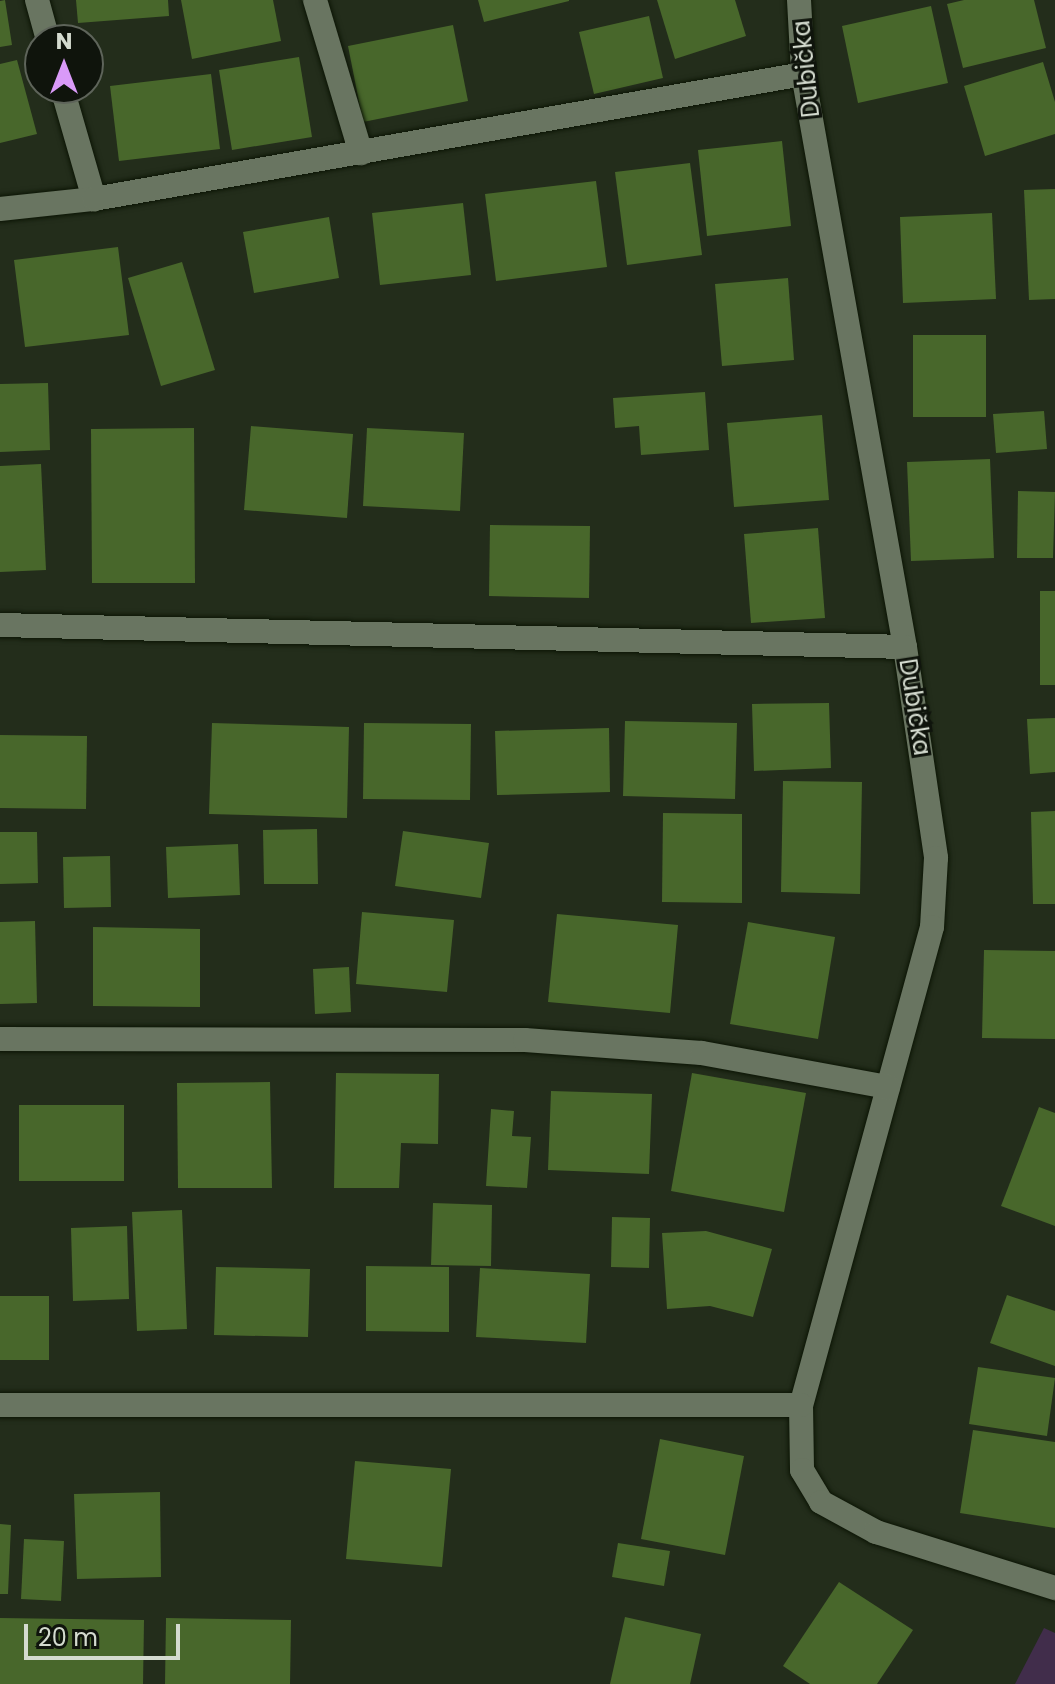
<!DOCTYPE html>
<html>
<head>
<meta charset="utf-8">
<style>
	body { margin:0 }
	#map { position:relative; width:1055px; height:1684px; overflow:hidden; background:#232d1b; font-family:Poppins,sans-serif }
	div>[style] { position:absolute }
	.green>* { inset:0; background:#412d4b }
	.building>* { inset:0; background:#48672b }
	.roads { filter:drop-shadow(0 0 2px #0c1505) drop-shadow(0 0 2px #0c1505) }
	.street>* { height:24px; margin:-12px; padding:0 12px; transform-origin:12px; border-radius:12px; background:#697561 }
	span { translate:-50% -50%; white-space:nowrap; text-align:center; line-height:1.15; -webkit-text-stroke:6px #0f140c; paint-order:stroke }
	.street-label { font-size:24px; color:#d4dbcf }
	.north { position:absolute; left:24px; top:24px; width:80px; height:80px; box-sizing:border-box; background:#0f140c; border:2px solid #5e645a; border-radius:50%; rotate:0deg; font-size:22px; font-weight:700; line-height:32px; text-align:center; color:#d4dbcf }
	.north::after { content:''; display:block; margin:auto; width:28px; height:36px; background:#d99af8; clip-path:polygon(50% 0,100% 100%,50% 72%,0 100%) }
	.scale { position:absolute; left:24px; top:1624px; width:156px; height:36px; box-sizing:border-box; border:4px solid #d4dbcf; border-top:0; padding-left:10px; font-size:24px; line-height:28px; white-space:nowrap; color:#d4dbcf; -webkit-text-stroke:6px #0f140c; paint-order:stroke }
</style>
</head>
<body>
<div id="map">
	<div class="green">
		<i style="clip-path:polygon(1044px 1628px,1055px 1633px,1055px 1684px,1015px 1684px)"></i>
	</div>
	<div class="building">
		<i style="clip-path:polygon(5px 0,12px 45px,0 47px,0 1px)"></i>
		<i style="clip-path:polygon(76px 0,168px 0,169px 16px,78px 23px)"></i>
		<i style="clip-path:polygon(181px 0,273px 0,281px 41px,192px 59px)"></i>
		<i style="clip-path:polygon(478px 0,569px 0,569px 1px,484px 22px)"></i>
		<i style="clip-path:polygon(657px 0,735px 0,746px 36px,675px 59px)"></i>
		<i style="clip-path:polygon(964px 0,1034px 0,1046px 48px,963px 68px,947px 4px)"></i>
		<i style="clip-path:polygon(931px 6px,948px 83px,858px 103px,842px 26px)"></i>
		<i style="clip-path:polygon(649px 16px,663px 78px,594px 94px,579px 32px)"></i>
		<i style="clip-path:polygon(453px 25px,468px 101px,363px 122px,348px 46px)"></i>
		<i style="clip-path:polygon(299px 57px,312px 137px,232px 150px,219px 70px)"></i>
		<i style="clip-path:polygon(17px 60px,37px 134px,0 143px,0 64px)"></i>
		<i style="clip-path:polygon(1043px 62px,1055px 102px,1055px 134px,985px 156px,964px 86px)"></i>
		<i style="clip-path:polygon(211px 74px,220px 149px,119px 161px,110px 86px)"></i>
		<i style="clip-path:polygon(782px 141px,791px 226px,707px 236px,698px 150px)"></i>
		<i style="clip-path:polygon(690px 163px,702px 255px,627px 265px,615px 172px)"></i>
		<i style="clip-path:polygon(596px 181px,607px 267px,496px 281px,485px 194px)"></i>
		<i style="clip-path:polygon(1055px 189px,1055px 299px,1029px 300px,1024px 190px)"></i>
		<i style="clip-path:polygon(463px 203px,471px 275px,380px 285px,372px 213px)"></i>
		<i style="clip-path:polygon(992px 213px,996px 299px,903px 303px,900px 217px)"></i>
		<i style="clip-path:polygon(329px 217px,339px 278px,254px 293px,243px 232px)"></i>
		<i style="clip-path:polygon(118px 247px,129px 335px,25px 347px,14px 260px)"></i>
		<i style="clip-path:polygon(182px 262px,215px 370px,161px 386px,128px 278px)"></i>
		<i style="clip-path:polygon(788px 278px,794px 360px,722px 366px,715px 284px)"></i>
		<i style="clip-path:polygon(913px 335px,986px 335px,986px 417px,913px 417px)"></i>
		<i style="clip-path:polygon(48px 383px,50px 450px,0 452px,0 384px)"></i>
		<i style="clip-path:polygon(705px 392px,709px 450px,641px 455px,639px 426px,615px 428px,613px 398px)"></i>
		<i style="clip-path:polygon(1044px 411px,1047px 449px,996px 453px,993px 414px)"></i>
		<i style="clip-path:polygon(822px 415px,829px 500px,734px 507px,727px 423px)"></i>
		<i style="clip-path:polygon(251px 426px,353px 434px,347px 518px,244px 510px)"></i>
		<i style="clip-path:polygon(194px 428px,195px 583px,92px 583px,91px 429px)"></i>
		<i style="clip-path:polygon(367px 428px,464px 433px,460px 511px,363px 506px)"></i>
		<i style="clip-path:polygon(990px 459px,994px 558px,911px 561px,907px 462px)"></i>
		<i style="clip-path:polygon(41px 464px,46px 570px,0 572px,0 466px)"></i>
		<i style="clip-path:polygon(1018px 491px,1055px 492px,1053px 558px,1017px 558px)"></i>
		<i style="clip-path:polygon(490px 525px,590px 526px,589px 598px,489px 596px)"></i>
		<i style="clip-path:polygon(818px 528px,825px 618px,751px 623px,744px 534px)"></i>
		<i style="clip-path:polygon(1040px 591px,1055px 591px,1055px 685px,1040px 685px)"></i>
		<i style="clip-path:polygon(829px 703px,831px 768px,754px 771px,752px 704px)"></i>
		<i style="clip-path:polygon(1055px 718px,1055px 772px,1030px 774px,1027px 719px)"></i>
		<i style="clip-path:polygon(625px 721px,737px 723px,735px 799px,623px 796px)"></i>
		<i style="clip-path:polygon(212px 723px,349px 727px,347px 818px,209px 814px)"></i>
		<i style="clip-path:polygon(364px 723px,471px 724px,470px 800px,363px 799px)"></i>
		<i style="clip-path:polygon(609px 728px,610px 792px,497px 795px,495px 731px)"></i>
		<i style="clip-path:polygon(0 735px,87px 736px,86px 809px,0 808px)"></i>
		<i style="clip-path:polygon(783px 781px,862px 782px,860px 894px,781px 892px)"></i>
		<i style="clip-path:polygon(1055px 811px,1055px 904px,1033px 904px,1031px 812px)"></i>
		<i style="clip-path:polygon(663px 813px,742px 814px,742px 903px,662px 902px)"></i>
		<i style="clip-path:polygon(317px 829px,318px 884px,264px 884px,263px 830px)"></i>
		<i style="clip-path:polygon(403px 831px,489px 843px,481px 898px,395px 886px)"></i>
		<i style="clip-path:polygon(0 832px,37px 832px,38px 883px,0 884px)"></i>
		<i style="clip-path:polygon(238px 844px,240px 895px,168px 898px,166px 847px)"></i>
		<i style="clip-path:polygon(110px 856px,111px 907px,64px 908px,63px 857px)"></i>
		<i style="clip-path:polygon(362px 912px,454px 920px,447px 992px,356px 984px)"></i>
		<i style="clip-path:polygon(557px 914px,678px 925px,670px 1013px,548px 1002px)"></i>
		<i style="clip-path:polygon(35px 921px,37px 1003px,0 1004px,0 922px)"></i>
		<i style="clip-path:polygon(748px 922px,835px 937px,818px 1039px,730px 1024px)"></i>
		<i style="clip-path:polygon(93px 927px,200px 929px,200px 1007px,93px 1006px)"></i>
		<i style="clip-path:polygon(984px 950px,1055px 951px,1055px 1039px,982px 1038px)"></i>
		<i style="clip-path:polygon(349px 967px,351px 1012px,315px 1014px,313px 969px)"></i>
		<i style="clip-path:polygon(336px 1073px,439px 1074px,438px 1144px,401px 1143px,399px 1188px,334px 1188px)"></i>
		<i style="clip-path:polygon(692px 1073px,806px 1093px,784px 1212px,671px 1191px)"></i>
		<i style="clip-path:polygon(270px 1082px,272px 1188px,178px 1188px,177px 1083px)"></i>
		<i style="clip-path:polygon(551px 1091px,652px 1094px,649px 1174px,548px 1170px)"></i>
		<i style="clip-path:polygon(19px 1105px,124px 1105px,124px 1181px,19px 1181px)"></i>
		<i style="clip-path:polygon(1039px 1107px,1055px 1113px,1055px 1226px,1001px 1206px)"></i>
		<i style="clip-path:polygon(491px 1109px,514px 1111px,512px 1136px,531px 1137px,527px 1188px,486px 1186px)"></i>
		<i style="clip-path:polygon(433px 1203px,492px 1205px,491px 1266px,431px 1265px)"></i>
		<i style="clip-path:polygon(182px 1210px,187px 1329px,137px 1331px,132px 1212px)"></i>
		<i style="clip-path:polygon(612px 1217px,650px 1218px,649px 1268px,611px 1267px)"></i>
		<i style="clip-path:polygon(127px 1226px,129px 1299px,73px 1301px,71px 1228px)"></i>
		<i style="clip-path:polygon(706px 1231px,772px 1249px,753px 1317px,710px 1306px,667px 1309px,662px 1233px)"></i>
		<i style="clip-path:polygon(366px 1266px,449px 1267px,449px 1332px,366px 1331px)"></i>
		<i style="clip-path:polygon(216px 1267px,310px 1269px,308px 1337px,214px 1335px)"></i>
		<i style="clip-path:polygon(480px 1268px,590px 1274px,586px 1343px,476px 1337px)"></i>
		<i style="clip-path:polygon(1007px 1295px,1055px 1311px,1055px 1366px,990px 1343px)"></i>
		<i style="clip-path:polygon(0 1296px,49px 1296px,49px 1360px,0 1360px)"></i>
		<i style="clip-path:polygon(978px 1367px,1055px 1378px,1047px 1436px,969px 1424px)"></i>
		<i style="clip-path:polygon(973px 1430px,1055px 1442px,1055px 1528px,960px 1513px)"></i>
		<i style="clip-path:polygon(660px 1439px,744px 1456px,725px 1555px,641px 1539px)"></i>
		<i style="clip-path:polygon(355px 1461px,451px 1469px,442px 1567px,346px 1559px)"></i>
		<i style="clip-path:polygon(160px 1492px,161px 1577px,77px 1579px,74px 1494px)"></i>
		<i style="clip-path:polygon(0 1524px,11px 1525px,8px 1594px,0 1594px)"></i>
		<i style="clip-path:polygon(24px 1539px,64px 1541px,61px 1601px,21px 1599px)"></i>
		<i style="clip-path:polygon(618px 1543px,670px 1551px,664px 1586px,612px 1577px)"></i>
		<i style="clip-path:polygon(839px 1582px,913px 1630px,877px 1684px,810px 1684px,783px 1666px)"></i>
		<i style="clip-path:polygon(625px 1617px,701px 1634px,690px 1684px,610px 1684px)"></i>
		<i style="clip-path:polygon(0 1618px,144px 1620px,143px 1684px,0 1684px)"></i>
		<i style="clip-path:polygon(166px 1618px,291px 1620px,290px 1684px,165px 1684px)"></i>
	</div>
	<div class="roads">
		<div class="street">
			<i style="left:37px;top:0;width:41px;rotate:74.6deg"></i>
			<i style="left:315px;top:0;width:160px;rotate:73.3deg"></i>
			<i style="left:799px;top:0;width:74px;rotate:86.9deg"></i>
			<i style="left:803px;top:74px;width:582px;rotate:79.91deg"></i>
			<i style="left:905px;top:647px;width:213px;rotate:81.6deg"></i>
			<i style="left:936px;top:858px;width:69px;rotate:93.3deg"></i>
			<i style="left:932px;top:927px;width:496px;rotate:105.3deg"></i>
			<i style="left:801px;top:1405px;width:65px;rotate:89.1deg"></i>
			<i style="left:802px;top:1470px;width:37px;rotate:59deg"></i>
			<i style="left:821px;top:1502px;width:63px;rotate:28.6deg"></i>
			<i style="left:876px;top:1532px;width:188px;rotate:17.4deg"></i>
			<i style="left:62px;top:88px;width:116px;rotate:73.9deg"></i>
			<i style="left:0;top:209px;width:95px;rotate:-6.1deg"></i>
			<i style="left:94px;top:199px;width:720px;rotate:-10deg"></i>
			<i style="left:0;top:625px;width:905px;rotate:1.39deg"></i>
			<i style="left:0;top:1039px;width:525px;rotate:0.11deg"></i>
			<i style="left:525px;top:1040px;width:177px;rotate:4.2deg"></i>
			<i style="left:702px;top:1053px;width:189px;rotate:10.4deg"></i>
			<i style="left:0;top:1405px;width:801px"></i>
		</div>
	</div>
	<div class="street-label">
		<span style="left:806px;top:69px;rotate:-96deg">Dubička</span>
		<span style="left:915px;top:707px;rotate:81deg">Dubička</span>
	</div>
	<div class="north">N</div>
	<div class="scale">20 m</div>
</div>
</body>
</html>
